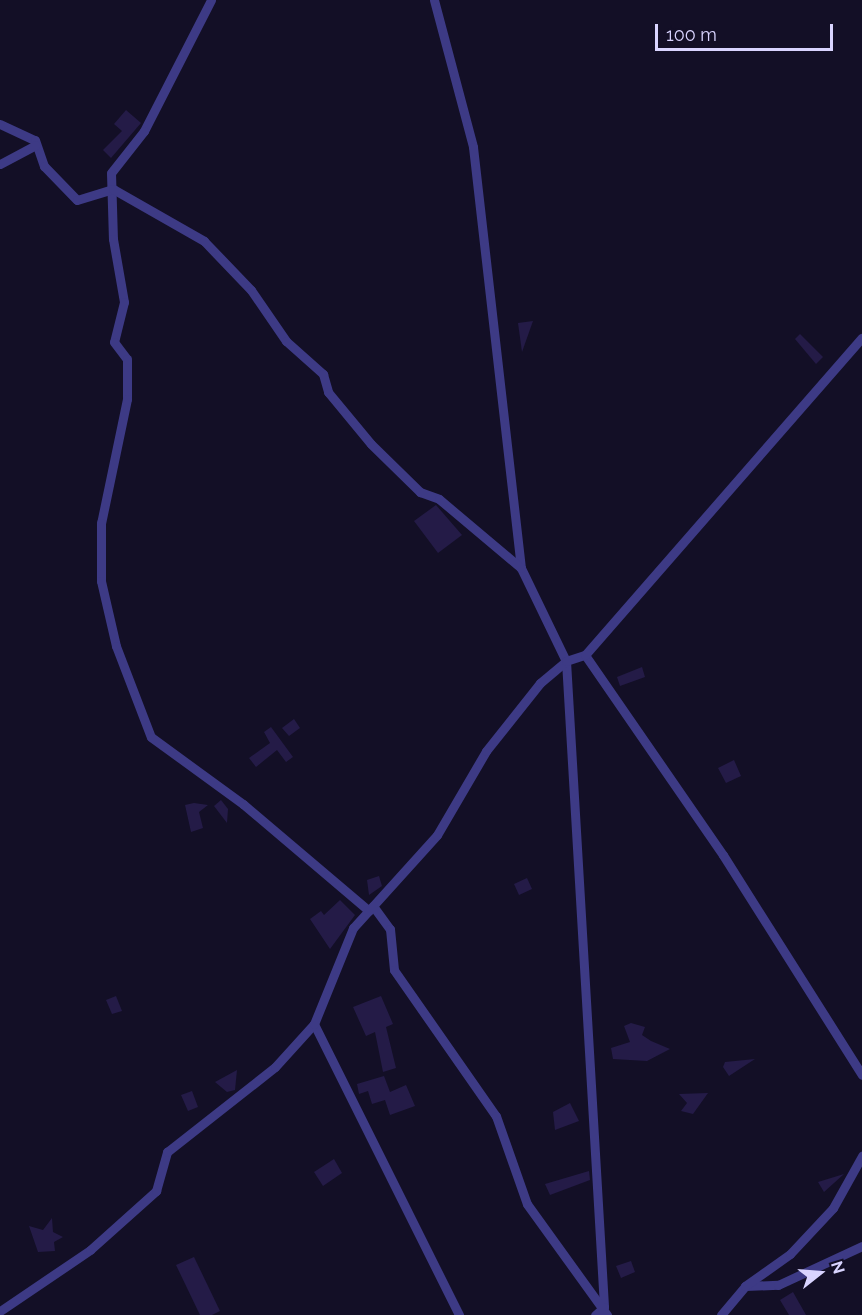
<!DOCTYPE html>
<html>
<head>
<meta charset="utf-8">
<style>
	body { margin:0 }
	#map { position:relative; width:862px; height:1315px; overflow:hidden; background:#130f26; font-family:Raleway,sans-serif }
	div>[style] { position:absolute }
	.building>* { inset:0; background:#241b47 }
	.minor>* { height:9px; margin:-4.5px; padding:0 4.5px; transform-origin:4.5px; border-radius:4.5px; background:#3d3a85 }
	span { translate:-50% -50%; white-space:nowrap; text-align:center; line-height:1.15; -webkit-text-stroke:4.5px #130f26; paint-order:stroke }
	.north { position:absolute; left:790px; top:1243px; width:60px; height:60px; -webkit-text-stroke:4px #130f26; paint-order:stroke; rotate:73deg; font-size:16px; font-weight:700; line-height:24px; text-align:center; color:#d9d4ff }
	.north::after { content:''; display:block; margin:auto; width:21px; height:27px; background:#d9d4ff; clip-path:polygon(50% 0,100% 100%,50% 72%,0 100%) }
	.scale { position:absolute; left:655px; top:24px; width:178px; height:27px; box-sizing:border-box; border:3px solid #d9d4ff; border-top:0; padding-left:8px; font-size:18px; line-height:21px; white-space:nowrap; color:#d9d4ff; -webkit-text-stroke:4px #130f26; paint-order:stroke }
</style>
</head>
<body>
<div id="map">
	<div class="building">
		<i style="clip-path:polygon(126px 110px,141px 123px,111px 158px,103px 150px,122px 131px,114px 124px)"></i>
		<i style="clip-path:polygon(533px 321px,522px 352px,518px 323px)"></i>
		<i style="clip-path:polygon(800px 334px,823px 357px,816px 364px,795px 339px)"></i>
		<i style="clip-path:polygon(436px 505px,462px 535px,438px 553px,414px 521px)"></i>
		<i style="clip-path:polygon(642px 667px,645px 677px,620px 686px,617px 677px)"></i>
		<i style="clip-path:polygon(294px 719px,300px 728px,289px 736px,282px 728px)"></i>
		<i style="clip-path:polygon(271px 727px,293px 757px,286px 762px,277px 750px,256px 767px,249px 758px,270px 743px,264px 732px)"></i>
		<i style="clip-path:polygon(734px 760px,741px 776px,726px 783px,718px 768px)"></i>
		<i style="clip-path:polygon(221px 800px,228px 809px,227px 823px,214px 806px)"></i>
		<i style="clip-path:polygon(194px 803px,208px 805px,199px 812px,203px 828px,191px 832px,185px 805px)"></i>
		<i style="clip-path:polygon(379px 876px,382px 886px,369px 895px,367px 880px)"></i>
		<i style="clip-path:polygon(527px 878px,532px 889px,519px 895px,514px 884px)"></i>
		<i style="clip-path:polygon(340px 900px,355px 915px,330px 949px,310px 919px,321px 911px,324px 915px)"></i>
		<i style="clip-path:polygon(116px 996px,122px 1011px,112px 1014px,106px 1000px)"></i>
		<i style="clip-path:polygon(381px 996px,393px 1024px,386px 1027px,396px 1068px,383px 1072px,375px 1032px,366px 1036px,353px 1007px)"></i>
		<i style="clip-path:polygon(631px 1023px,645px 1027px,642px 1035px,651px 1041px,670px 1049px,647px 1061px,613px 1059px,611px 1048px,630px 1042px,624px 1026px)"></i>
		<i style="clip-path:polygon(755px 1059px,729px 1076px,723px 1067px,725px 1062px)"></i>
		<i style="clip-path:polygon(237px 1070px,235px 1090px,227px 1092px,215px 1082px)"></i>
		<i style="clip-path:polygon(384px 1076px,390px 1092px,406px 1085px,415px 1106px,390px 1115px,385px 1100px,372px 1104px,368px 1091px,359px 1094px,357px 1084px)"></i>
		<i style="clip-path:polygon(192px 1091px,198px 1107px,188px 1111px,181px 1095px)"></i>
		<i style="clip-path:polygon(708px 1093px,693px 1114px,681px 1111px,687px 1103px,679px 1094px)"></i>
		<i style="clip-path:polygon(570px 1103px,579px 1121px,555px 1130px,553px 1112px)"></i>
		<i style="clip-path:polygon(334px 1159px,342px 1173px,323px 1186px,314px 1172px)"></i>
		<i style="clip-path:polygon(589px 1171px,590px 1180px,550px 1195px,545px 1184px)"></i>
		<i style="clip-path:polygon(844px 1174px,824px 1192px,818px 1182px)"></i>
		<i style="clip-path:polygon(52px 1218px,53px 1232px,63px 1237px,54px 1242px,55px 1251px,38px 1252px,29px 1226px,43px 1230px)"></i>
		<i style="clip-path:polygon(194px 1257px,220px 1311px,212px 1315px,200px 1315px,176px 1265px)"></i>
		<i style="clip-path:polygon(631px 1261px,635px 1272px,621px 1278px,616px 1266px)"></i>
		<i style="clip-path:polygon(793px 1292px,806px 1315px,789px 1315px,780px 1300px)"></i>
	</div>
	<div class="minor">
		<i style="left:211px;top:0;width:147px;rotate:117.1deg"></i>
		<i style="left:144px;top:131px;width:53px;rotate:128.2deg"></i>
		<i style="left:111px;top:173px;width:66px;rotate:88.3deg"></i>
		<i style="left:113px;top:239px;width:64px;rotate:80.1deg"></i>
		<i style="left:124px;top:302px;width:41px;rotate:104deg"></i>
		<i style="left:114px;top:342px;width:21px;rotate:53deg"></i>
		<i style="left:127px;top:359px;width:40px;rotate:90deg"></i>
		<i style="left:127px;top:399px;width:127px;rotate:101.8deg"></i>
		<i style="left:101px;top:523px;width:58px;rotate:90deg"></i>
		<i style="left:101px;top:581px;width:67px;rotate:77deg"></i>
		<i style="left:116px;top:646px;width:97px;rotate:69deg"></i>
		<i style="left:151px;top:737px;width:114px;rotate:36.1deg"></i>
		<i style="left:243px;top:804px;width:165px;rotate:40.3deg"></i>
		<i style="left:434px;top:0;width:152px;rotate:75.1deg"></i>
		<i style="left:473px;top:147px;width:424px;rotate:83.5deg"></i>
		<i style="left:521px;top:568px;width:103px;rotate:64.2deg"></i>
		<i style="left:566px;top:661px;width:647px;rotate:86.63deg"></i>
		<i style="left:604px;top:1307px;width:12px;rotate:138deg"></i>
		<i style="left:0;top:124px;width:38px;rotate:25deg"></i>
		<i style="left:35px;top:140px;width:28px;rotate:71deg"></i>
		<i style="left:44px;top:166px;width:47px;rotate:45.9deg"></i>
		<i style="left:77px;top:200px;width:38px;rotate:-17deg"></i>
		<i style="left:113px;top:189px;width:105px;rotate:29.7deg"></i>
		<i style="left:204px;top:241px;width:68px;rotate:46.2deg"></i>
		<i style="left:251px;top:290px;width:62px;rotate:55.5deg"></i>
		<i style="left:286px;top:341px;width:50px;rotate:41.7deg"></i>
		<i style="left:323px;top:374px;width:19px;rotate:74deg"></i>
		<i style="left:328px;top:392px;width:67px;rotate:50.4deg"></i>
		<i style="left:371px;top:444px;width:69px;rotate:44.4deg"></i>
		<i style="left:420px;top:492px;width:20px;rotate:20deg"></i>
		<i style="left:439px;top:499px;width:107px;rotate:40.1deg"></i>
		<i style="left:0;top:164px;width:40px;rotate:-28deg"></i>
		<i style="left:585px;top:655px;width:243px;rotate:55.4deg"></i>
		<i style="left:723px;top:855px;width:260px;rotate:57.7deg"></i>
		<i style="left:373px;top:906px;width:29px;rotate:54deg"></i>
		<i style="left:390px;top:929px;width:41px;rotate:84.4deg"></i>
		<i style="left:394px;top:970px;width:178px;rotate:55.1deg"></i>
		<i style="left:496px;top:1116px;width:93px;rotate:70.6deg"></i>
		<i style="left:527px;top:1204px;width:137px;rotate:54.2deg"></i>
		<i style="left:314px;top:1024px;width:325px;rotate:63.5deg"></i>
		<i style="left:745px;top:1286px;width:33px;rotate:-2deg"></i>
		<i style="left:778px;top:1285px;width:93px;rotate:-24.9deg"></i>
		<i style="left:0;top:1311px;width:109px;rotate:-34.1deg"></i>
		<i style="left:90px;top:1250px;width:89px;rotate:-41.8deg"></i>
		<i style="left:156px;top:1191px;width:41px;rotate:-74.2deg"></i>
		<i style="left:167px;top:1152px;width:137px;rotate:-38.2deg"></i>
		<i style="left:275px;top:1067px;width:58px;rotate:-47.8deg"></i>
		<i style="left:314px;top:1024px;width:104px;rotate:-67.9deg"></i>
		<i style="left:353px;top:928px;width:125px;rotate:-47.9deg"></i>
		<i style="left:437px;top:835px;width:97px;rotate:-59.7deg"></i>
		<i style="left:486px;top:751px;width:87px;rotate:-51.5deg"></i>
		<i style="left:540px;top:683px;width:34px;rotate:-40deg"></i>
		<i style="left:566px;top:661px;width:20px;rotate:-18deg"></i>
		<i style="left:585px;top:655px;width:421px;rotate:-48.9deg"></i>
		<i style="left:721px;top:1315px;width:38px;rotate:-50deg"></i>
		<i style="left:745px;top:1286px;width:55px;rotate:-35.4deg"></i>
		<i style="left:790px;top:1254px;width:63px;rotate:-46.9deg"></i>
		<i style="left:833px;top:1208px;width:60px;rotate:-60.9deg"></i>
	</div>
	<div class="north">N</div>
	<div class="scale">100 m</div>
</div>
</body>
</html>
